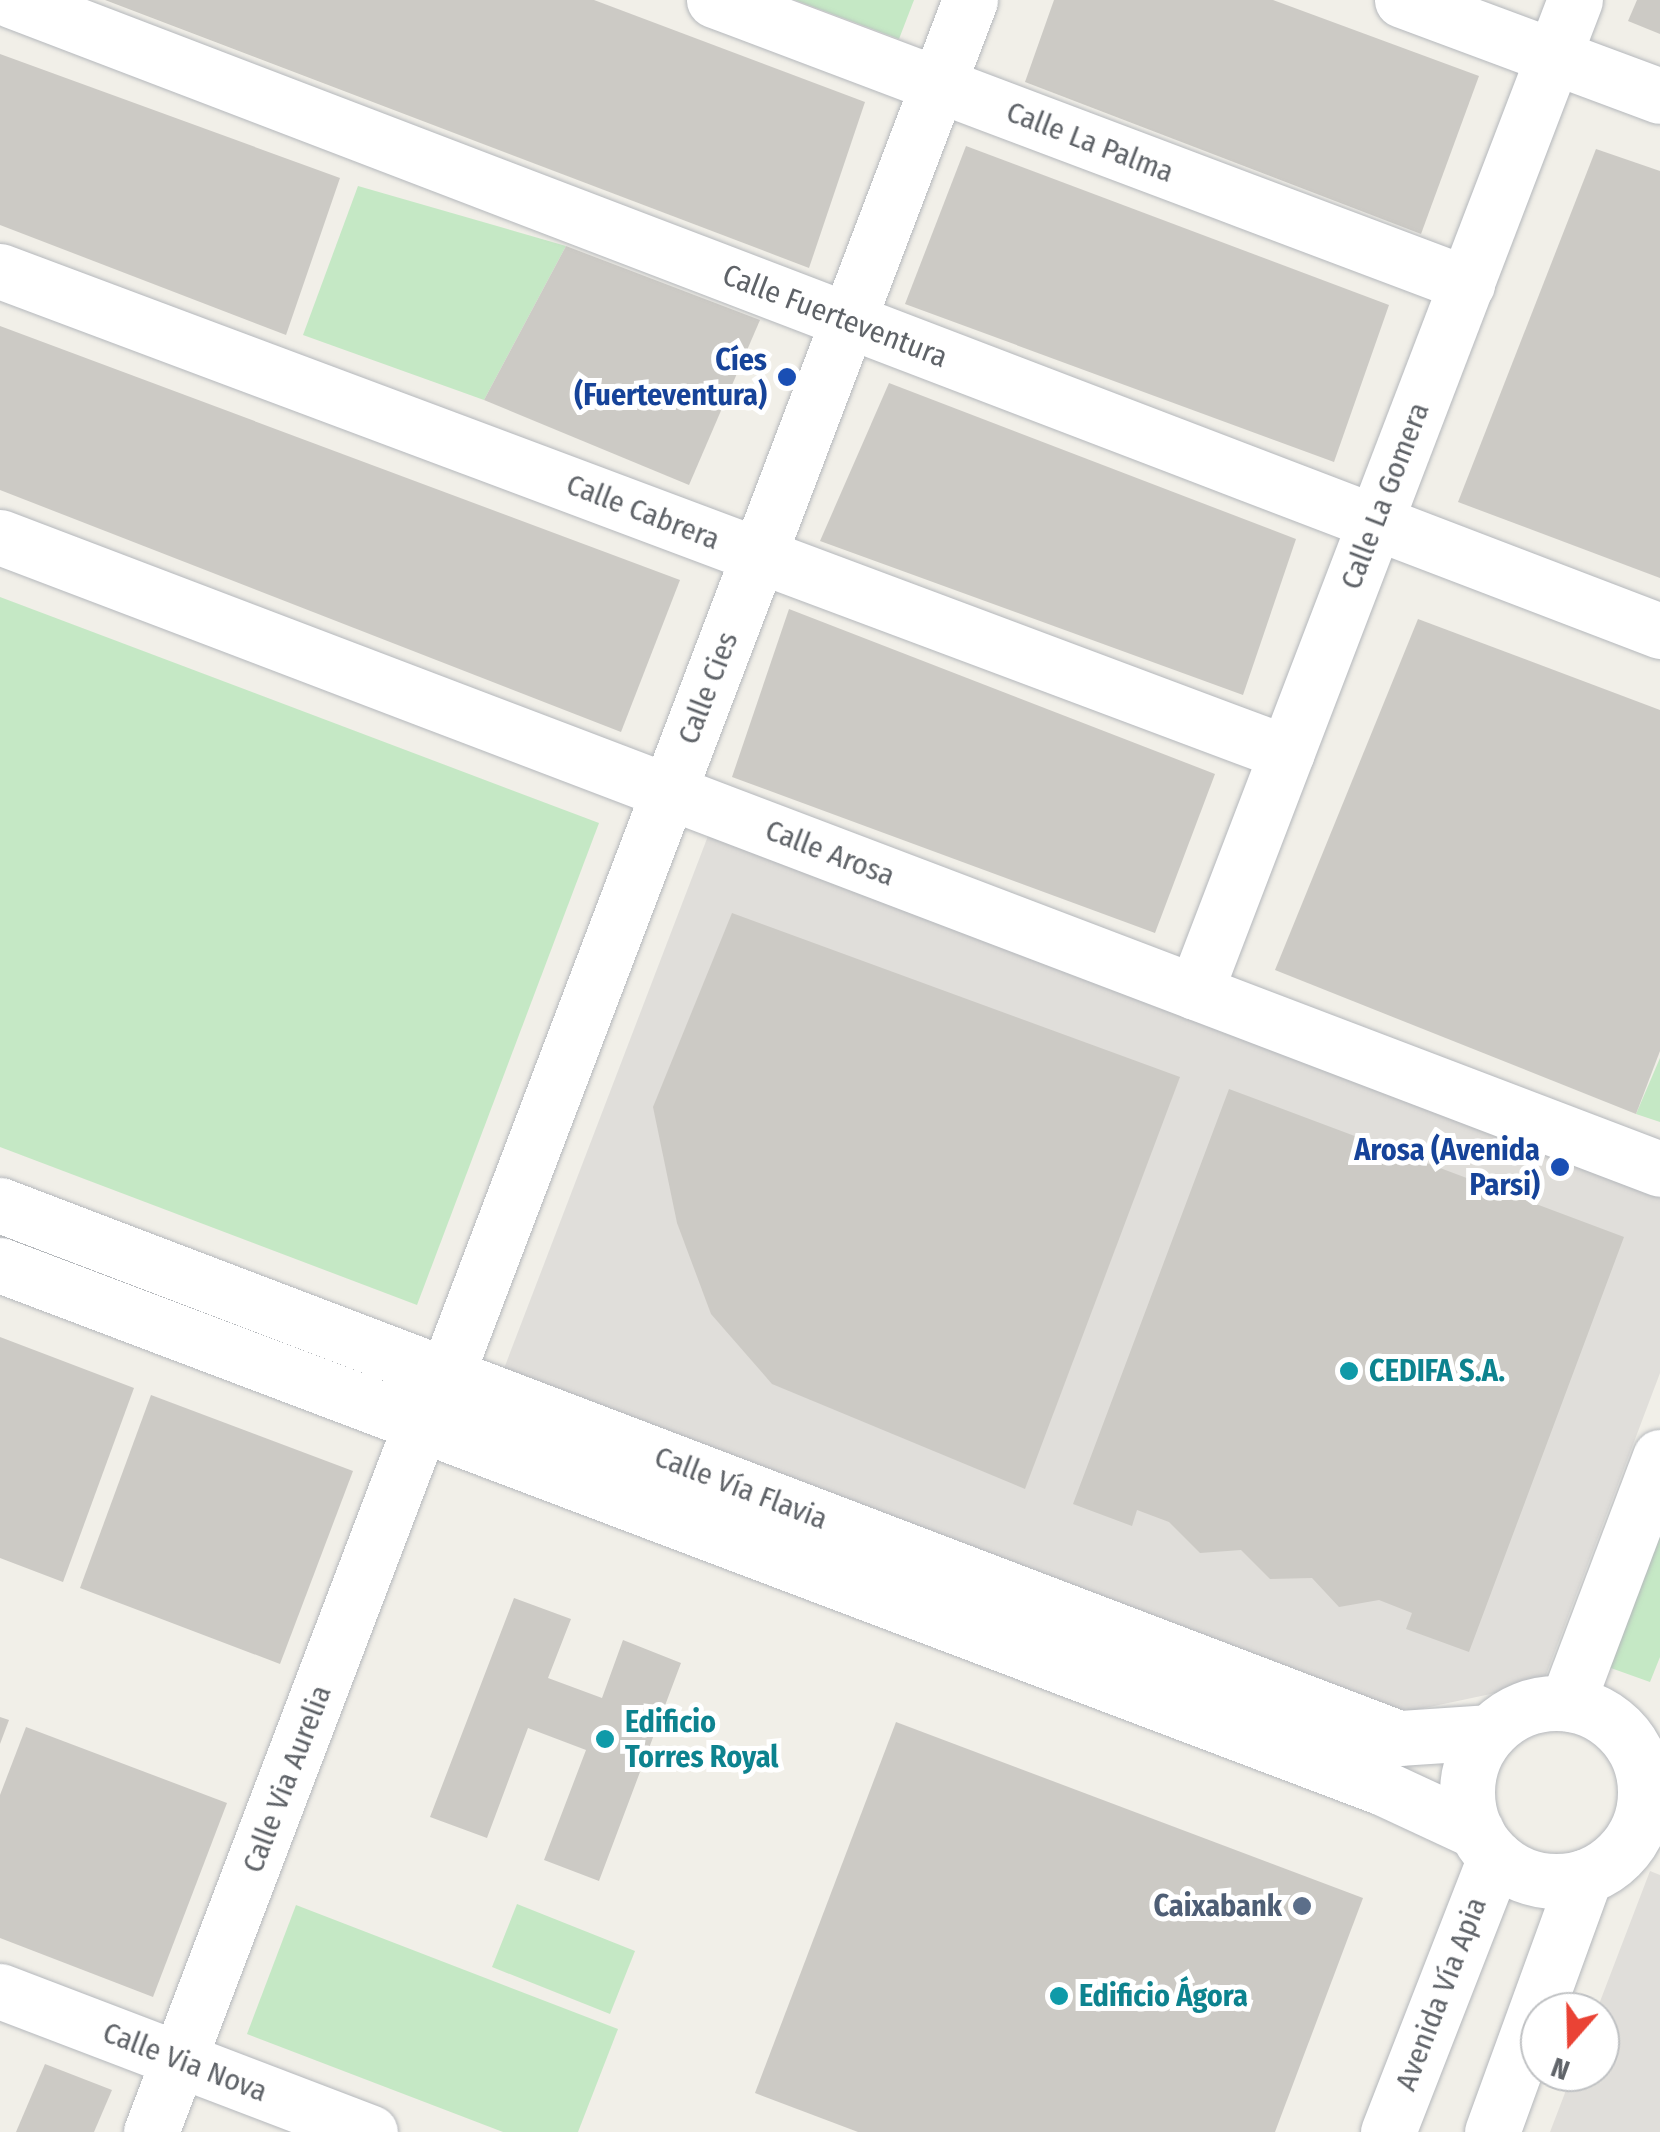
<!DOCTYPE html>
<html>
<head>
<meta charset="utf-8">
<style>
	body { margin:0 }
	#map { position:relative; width:1660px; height:2132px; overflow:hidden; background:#f1efe8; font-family:"Fira Sans Condensed",sans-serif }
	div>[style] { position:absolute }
	.industrial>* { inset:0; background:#e0deda }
	.green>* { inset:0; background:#c5e8c5 }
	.building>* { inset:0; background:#cccac5 }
	.roads { filter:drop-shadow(0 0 2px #b5b8bc) drop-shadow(0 0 2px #b5b8bc) }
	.minor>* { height:55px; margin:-27.5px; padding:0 27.5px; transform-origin:27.5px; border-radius:27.5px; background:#fff }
	.minor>.ring { margin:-27.5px; padding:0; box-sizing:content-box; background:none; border:55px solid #fff; border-radius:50% }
	.dots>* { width:28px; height:28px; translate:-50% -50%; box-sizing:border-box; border:5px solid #fff; border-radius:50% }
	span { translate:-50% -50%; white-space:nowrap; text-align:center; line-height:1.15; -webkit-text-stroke:10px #fff; paint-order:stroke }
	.street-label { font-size:30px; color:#5f6368 }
	.transit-label { font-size:30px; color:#164399; font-weight:700 }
	.right { translate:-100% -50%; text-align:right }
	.culture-label { font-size:30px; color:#0d838f; font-weight:700 }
	.left { translate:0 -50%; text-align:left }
	.service-label { font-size:30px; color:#4e5e75; font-weight:700 }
	.north { position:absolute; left:1520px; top:1992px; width:100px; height:100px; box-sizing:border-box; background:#fff; border:2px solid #bfc1c3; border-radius:50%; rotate:200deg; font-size:28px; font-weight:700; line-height:40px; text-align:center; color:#5f6368 }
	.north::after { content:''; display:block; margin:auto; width:35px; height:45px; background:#ea4335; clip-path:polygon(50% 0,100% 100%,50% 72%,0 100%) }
</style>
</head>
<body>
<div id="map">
	<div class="industrial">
		<i style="clip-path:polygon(708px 836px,1660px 1198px,1660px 1373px,1543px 1683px,1387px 1716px,500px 1379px)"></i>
		<i style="clip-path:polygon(1650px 1871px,1660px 1875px,1660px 2132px,1550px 2132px,1573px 2072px,1600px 2072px,1600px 2012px,1596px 2012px)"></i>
	</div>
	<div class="green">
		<i style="clip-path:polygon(795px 0,914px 0,899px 39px)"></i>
		<i style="clip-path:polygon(358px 186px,566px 246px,484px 400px,303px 335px)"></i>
		<i style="clip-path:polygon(0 597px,599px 823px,417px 1305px,0 1147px)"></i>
		<i style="clip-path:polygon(1660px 1058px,1660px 1122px,1636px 1114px)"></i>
		<i style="clip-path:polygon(1660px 1530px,1660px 1657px,1650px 1682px,1608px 1667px)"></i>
		<i style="clip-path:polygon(517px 1904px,635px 1951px,610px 2014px,492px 1967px)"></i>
		<i style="clip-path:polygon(296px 1905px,618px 2029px,578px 2132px,503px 2132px,247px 2034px)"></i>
	</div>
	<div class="building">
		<i style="clip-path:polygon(105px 0,594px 0,865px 102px,809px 268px)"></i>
		<i style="clip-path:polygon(1054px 0,1273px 0,1479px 76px,1421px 234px,1025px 82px)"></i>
		<i style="clip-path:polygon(1637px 0,1660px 0,1660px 34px,1628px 21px)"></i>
		<i style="clip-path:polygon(0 54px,340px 178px,286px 335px,0 225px)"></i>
		<i style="clip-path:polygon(966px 146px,1389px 305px,1334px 462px,905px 304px)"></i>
		<i style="clip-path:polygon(1596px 149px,1660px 171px,1660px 578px,1458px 502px)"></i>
		<i style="clip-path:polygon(566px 246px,760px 320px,689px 485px,484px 400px)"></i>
		<i style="clip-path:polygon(0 326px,680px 580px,621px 732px,0 490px)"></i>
		<i style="clip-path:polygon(889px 383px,1296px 539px,1243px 695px,820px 541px)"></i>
		<i style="clip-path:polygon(789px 609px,1215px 774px,1155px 933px,732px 777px)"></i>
		<i style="clip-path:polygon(1418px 619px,1660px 710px,1660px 1051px,1636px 1114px,1275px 970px)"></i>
		<i style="clip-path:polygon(732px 913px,1180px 1077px,1025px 1489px,772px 1384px,711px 1314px,677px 1223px,653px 1107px)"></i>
		<i style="clip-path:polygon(1229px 1089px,1624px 1237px,1469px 1652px,1406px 1629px,1412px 1613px,1379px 1600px,1339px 1607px,1312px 1578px,1270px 1579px,1241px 1550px,1200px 1553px,1169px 1522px,1137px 1510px,1132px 1526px,1073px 1504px)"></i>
		<i style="clip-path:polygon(0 1337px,134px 1388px,63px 1582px,0 1558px)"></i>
		<i style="clip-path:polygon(151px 1395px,353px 1471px,280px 1664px,80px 1588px)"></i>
		<i style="clip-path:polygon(514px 1598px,571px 1619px,548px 1678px,602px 1698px,623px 1640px,681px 1663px,599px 1881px,544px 1860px,586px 1750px,528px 1728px,487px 1838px,430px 1817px)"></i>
		<i style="clip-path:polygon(0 1717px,9px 1720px,0 1744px)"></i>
		<i style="clip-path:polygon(896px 1722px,1363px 1898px,1275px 2132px,858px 2132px,755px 2093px)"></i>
		<i style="clip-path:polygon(26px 1727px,227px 1803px,153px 1997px,0 1938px,0 1795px)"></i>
		<i style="clip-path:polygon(45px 2064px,112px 2090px,94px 2132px,16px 2132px)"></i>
	</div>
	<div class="roads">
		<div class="minor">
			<i style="left:11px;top:0;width:1766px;rotate:20.94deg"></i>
			<i style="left:714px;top:0;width:805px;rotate:20.66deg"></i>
			<i style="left:1402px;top:0;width:275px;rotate:20.4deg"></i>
			<i style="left:0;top:271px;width:1374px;rotate:20.53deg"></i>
			<i style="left:0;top:537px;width:1776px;rotate:20.84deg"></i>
			<i style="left:1195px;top:992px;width:1062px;rotate:-69.04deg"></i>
			<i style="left:0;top:1205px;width:1497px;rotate:20.86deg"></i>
			<i style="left:1399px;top:1738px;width:90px;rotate:-3.8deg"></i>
			<i style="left:0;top:1265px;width:1476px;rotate:20.71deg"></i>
			<i style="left:1381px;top:1787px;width:105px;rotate:24.9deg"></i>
			<i style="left:446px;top:1376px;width:1472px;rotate:-69.15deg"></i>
			<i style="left:1567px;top:1703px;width:263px;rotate:-69.3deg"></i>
			<i class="ring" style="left:1467px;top:1703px;width:123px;height:123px"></i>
			<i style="left:0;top:1991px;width:396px;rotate:20.9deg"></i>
			<i style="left:151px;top:2132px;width:758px;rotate:-69.13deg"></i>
			<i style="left:1388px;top:2132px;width:295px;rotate:-68.7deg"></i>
			<i style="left:1492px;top:2132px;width:272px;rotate:-70deg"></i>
		</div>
	</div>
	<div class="dots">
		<i style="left:787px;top:377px;background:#1a4fb4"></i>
		<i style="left:1560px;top:1167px;background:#1a4fb4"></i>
		<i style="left:1349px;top:1371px;background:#0f9aa8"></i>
		<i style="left:605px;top:1739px;background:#0f9aa8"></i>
		<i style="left:1302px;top:1906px;background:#5c6f8a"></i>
		<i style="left:1059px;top:1996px;background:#0f9aa8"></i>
	</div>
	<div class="street-label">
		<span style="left:1090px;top:142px;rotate:21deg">Calle La Palma</span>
		<span style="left:835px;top:316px;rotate:21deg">Calle Fuerteventura</span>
		<span style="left:1385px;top:496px;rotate:-69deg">Calle La Gomera</span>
		<span style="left:643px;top:512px;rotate:21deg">Calle Cabrera</span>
		<span style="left:708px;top:688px;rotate:-69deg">Calle Cies</span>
		<span style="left:830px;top:853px;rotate:21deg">Calle Arosa</span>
		<span style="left:741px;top:1488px;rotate:21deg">Calle Vía Flavia</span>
		<span style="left:287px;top:1779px;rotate:-69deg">Calle Via Aurelia</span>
		<span style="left:1441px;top:1994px;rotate:-69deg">Avenida Vía Apia</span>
		<span style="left:185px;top:2062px;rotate:21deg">Calle Via Nova</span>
	</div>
	<div class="transit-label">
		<span class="right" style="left:767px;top:377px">Cíes<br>(Fuerteventura)</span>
		<span class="right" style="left:1540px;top:1167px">Arosa (Avenida<br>Parsi)</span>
	</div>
	<div class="culture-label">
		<span class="left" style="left:1369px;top:1371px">CEDIFA S.A.</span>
		<span class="left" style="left:625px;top:1739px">Edificio<br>Torres Royal</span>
		<span class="left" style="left:1079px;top:1996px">Edificio Ágora</span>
	</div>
	<div class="service-label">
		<span class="right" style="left:1282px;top:1906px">Caixabank</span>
	</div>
	<div class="north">N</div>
</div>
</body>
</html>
